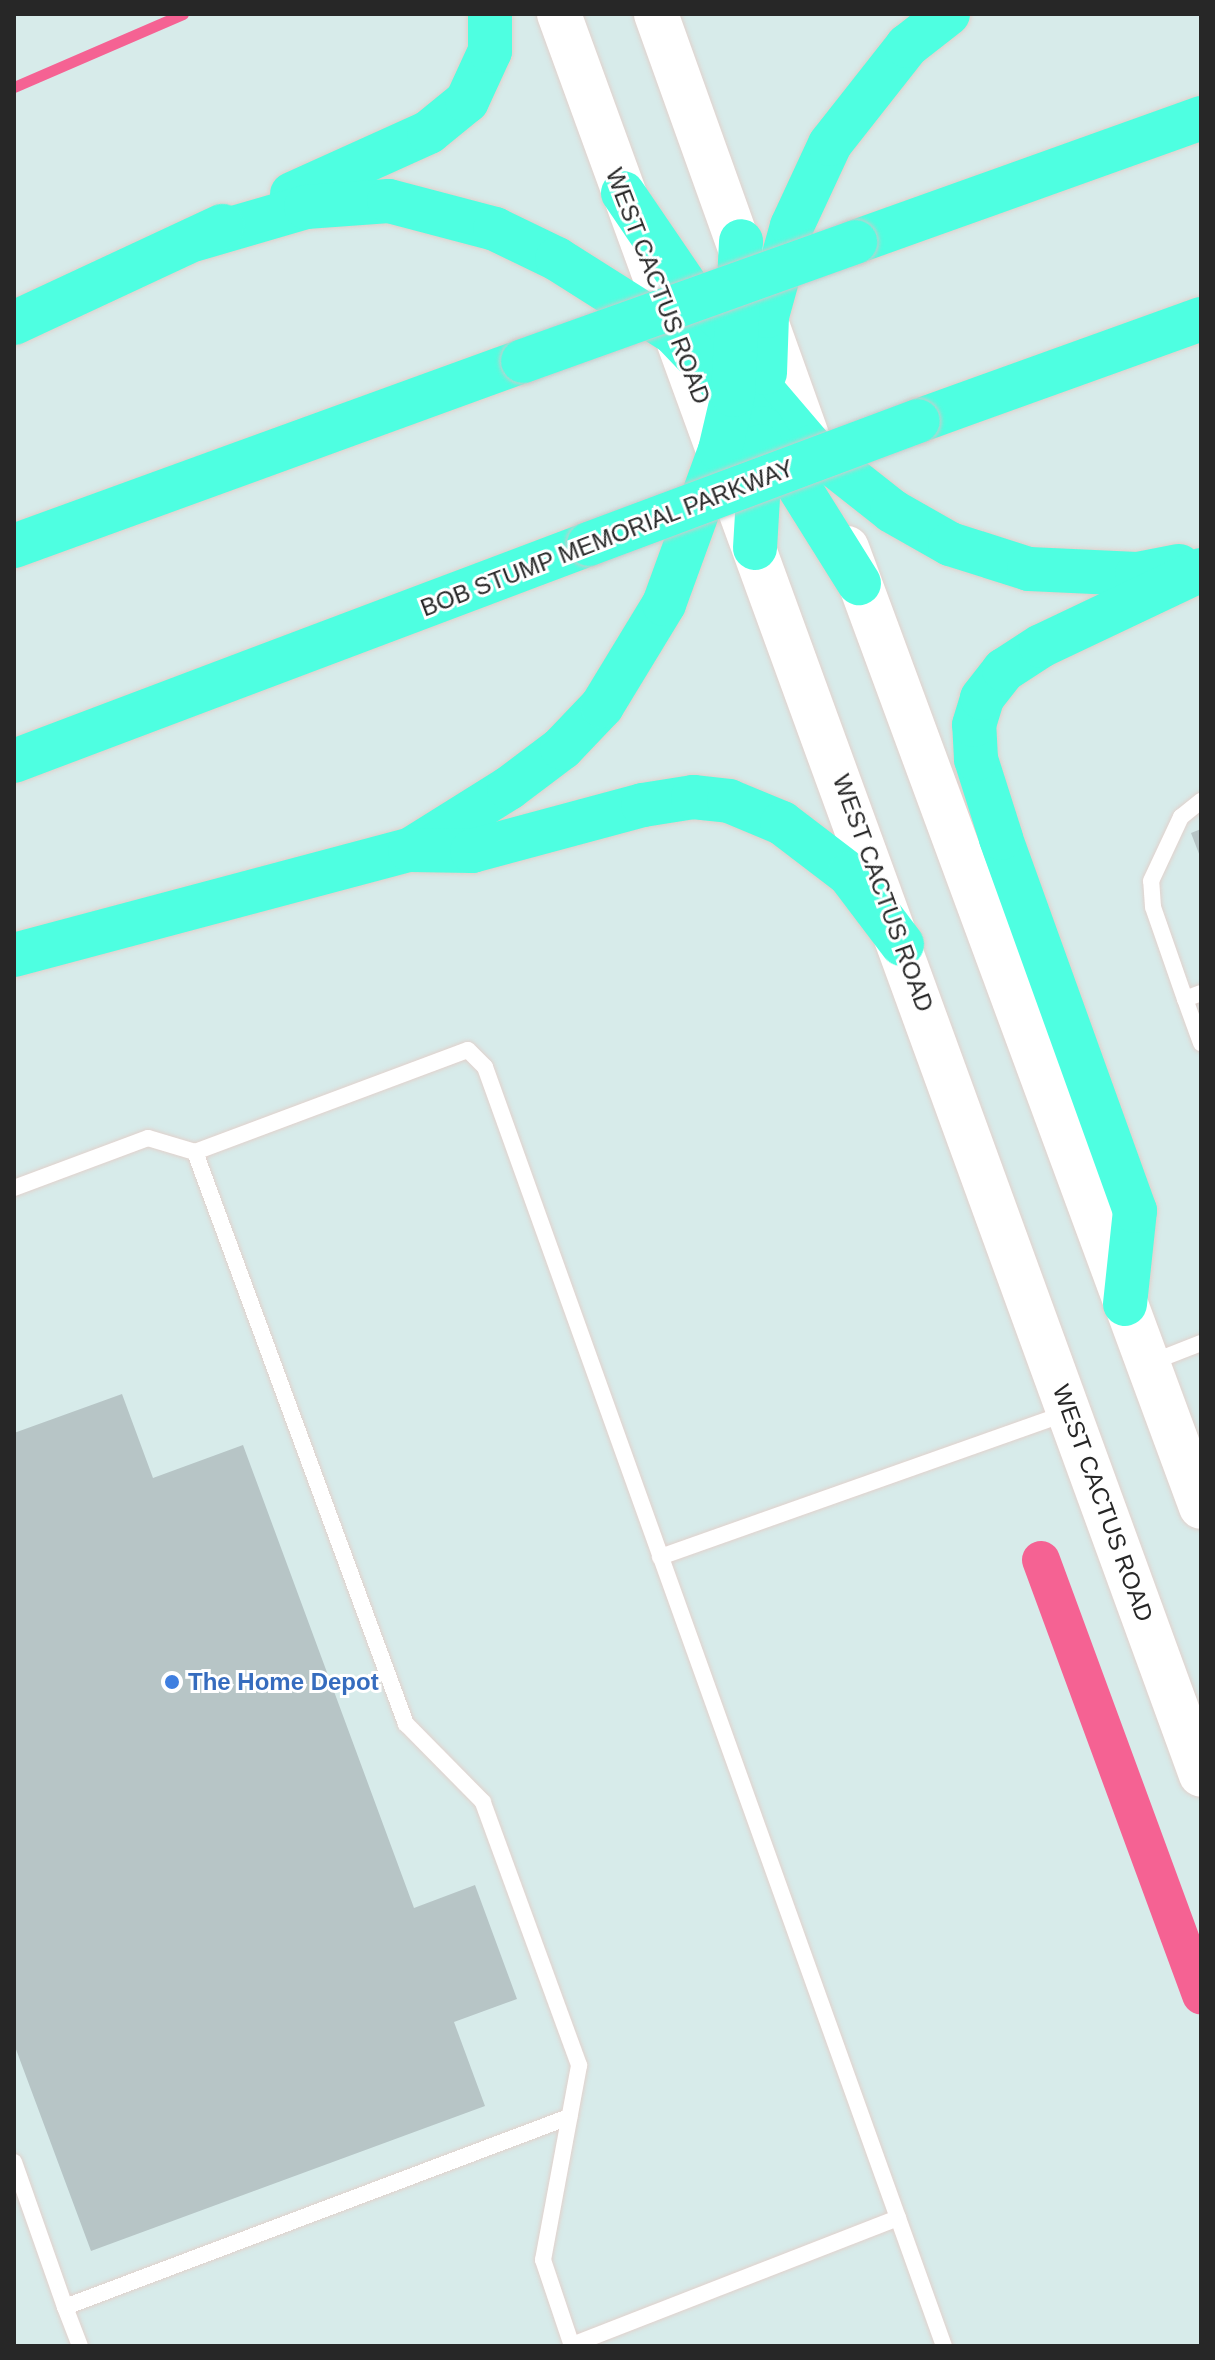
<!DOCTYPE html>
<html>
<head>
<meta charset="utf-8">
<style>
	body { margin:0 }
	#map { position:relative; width:1215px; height:2360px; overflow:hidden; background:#d7ebea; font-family:Arial,sans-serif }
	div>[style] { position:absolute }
	.stream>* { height:11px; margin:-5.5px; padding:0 5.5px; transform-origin:5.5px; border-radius:5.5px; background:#f56293 }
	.canal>* { height:38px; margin:-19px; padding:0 19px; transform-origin:19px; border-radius:19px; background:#f56293 }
	.building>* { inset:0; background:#b7c5c6 }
	.roads { filter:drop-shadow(0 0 2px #e1d1cc) drop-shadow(0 0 2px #e1d1cc) }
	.lane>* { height:16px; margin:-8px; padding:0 8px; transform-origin:8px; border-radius:8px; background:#fff }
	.secondary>* { height:44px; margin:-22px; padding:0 22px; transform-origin:22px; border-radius:22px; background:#fff }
	.highway>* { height:44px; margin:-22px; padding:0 22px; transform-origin:22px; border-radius:22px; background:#4effe1 }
	.bridges { filter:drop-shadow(0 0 2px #cbcbcb) drop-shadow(0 0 2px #cbcbcb) }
	.highway-bridge>* { height:44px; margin:-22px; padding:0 22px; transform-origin:22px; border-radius:22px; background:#4effe1 }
	.dots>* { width:22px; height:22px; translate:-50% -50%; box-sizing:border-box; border:4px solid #fff; border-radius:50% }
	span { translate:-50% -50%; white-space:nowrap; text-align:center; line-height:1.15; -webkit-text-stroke:6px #fff; paint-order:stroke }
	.street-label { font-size:24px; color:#272727 }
	.shop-label { font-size:24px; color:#366cbe; font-weight:700 }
	.left { translate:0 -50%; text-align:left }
	.frame { position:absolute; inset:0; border:16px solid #272727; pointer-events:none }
</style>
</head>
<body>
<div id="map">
	<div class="stream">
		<i style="left:14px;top:87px;width:184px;rotate:-23.4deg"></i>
	</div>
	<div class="canal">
		<i style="left:1041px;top:1560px;width:464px;rotate:69.8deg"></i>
	</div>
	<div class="building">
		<i style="clip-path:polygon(1201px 829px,1201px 859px,1191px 833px)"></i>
		<i style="clip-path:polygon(122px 1394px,153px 1478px,243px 1445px,414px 1908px,475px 1885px,517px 1999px,454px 2022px,485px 2106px,91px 2251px,14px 2044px,14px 1433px)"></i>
	</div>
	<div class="roads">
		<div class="lane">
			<i style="left:1201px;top:993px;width:17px;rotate:159deg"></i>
			<i style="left:1185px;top:999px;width:47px;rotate:70deg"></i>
			<i style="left:1185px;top:999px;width:97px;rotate:-109.2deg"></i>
			<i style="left:1153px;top:907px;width:26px;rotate:-94deg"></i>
			<i style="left:1151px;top:881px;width:71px;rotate:-64.9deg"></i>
			<i style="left:1181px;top:817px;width:26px;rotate:-39deg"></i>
			<i style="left:14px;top:1188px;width:143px;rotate:-20.5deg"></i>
			<i style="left:148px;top:1138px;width:49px;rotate:16.6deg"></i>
			<i style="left:1150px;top:1363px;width:55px;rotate:-21.4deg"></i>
			<i style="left:660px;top:1557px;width:431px;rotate:-19.5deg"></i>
			<i style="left:14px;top:2162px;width:154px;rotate:70.6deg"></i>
			<i style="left:572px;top:2345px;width:350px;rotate:-21.3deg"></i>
			<i style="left:80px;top:2346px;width:42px;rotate:-111deg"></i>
			<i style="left:65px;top:2307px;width:539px;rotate:-20.66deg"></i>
			<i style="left:572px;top:2346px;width:91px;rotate:-108.6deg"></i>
			<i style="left:543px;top:2260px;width:198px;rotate:-79.5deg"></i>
			<i style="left:579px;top:2065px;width:280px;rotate:-110.1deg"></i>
			<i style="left:483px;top:1802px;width:110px;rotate:-134.6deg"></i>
			<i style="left:406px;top:1724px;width:610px;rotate:-110.25deg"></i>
			<i style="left:195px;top:1152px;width:291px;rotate:-20.5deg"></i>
			<i style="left:468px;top:1050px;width:24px;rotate:45deg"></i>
			<i style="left:485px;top:1067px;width:1359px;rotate:70.26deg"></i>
		</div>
		<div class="secondary">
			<i style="left:559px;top:14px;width:1874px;rotate:69.97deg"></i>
			<i style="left:656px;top:14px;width:462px;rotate:70.3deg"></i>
			<i style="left:847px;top:548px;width:1022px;rotate:69.74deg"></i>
		</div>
		<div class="highway">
			<i style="left:623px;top:193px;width:199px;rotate:55.8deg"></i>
			<i style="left:735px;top:358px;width:117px;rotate:49.5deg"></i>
			<i style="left:811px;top:447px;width:103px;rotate:38.3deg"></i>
			<i style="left:892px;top:511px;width:67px;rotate:29.6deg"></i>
			<i style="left:950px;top:544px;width:83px;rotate:17.6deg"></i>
			<i style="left:1029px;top:569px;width:108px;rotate:2.7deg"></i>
			<i style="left:1137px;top:574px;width:43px;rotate:-10.8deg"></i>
			<i style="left:292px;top:194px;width:150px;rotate:-24.3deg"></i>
			<i style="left:429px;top:132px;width:49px;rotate:-39.2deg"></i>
			<i style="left:467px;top:101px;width:55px;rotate:-65.3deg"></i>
			<i style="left:490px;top:51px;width:37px;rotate:-90deg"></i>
			<i style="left:196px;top:239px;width:115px;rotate:-16.2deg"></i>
			<i style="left:306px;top:207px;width:83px;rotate:-4.1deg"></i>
			<i style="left:389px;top:201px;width:110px;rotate:14.8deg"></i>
			<i style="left:495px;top:229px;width:69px;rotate:25.8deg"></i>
			<i style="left:557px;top:259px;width:138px;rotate:32.3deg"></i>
			<i style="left:674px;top:333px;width:86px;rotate:46.4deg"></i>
			<i style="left:733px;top:395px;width:44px;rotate:48.7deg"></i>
			<i style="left:762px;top:428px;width:183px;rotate:58deg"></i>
			<i style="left:855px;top:242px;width:368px;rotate:-19.7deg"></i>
			<i style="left:14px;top:323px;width:230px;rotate:-25deg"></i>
			<i style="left:765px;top:373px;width:57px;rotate:-88deg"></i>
			<i style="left:767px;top:316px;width:93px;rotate:-74.5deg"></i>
			<i style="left:792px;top:226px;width:90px;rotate:-65.1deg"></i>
			<i style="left:830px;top:144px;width:125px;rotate:-51.8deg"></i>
			<i style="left:907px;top:46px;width:52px;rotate:-38deg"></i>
			<i style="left:918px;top:421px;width:301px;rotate:-19.8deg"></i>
			<i style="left:14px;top:546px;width:542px;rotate:-19.97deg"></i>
			<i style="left:755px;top:548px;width:102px;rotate:-86.6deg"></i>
			<i style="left:14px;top:761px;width:615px;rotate:-20.68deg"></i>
			<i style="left:410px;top:850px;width:117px;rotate:-32.1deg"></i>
			<i style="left:509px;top:788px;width:66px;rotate:-37deg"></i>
			<i style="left:562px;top:748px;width:58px;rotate:-46.4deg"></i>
			<i style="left:602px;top:706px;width:119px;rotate:-58.7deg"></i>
			<i style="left:664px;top:604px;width:164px;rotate:-70deg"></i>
			<i style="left:720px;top:450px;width:57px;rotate:-76.7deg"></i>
			<i style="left:733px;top:395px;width:154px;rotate:-87deg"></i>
			<i style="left:14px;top:955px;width:410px;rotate:-14.9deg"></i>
			<i style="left:410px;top:850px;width:62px;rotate:0.9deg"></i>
			<i style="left:472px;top:851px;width:177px;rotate:-15.1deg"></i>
			<i style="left:643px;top:805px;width:51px;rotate:-9.1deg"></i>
			<i style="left:693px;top:797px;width:36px;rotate:6deg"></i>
			<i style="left:729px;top:801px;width:57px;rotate:22.5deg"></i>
			<i style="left:782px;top:823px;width:84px;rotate:37.3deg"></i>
			<i style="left:849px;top:874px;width:88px;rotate:52.9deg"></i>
			<i style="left:1125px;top:1304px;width:94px;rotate:-83.9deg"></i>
			<i style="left:1135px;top:1211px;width:396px;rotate:-109.8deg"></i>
			<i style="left:1001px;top:838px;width:83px;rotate:-107.6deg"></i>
			<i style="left:976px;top:759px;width:34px;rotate:-93deg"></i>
			<i style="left:974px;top:725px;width:28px;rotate:-73deg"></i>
			<i style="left:982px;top:698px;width:36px;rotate:-52deg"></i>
			<i style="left:1004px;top:670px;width:44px;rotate:-33deg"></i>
			<i style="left:1041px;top:646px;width:177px;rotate:-25.4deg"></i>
		</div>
	</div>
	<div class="bridges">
		<div class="highway-bridge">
			<i style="left:523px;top:361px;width:353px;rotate:-19.7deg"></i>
			<i style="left:589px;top:544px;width:351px;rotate:-20.5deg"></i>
		</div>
	</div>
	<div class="dots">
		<i style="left:172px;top:1682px;background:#3f7fe0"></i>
	</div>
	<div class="street-label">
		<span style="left:658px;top:286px;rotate:69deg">WEST CACTUS ROAD</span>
		<span style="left:607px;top:538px;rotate:-21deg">BOB STUMP MEMORIAL PARKWAY</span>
		<span style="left:883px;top:893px;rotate:70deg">WEST CACTUS ROAD</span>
		<span style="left:1103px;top:1503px;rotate:70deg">WEST CACTUS ROAD</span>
	</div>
	<div class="shop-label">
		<span class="left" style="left:188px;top:1682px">The Home Depot</span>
	</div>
	<div class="frame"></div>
</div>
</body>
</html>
